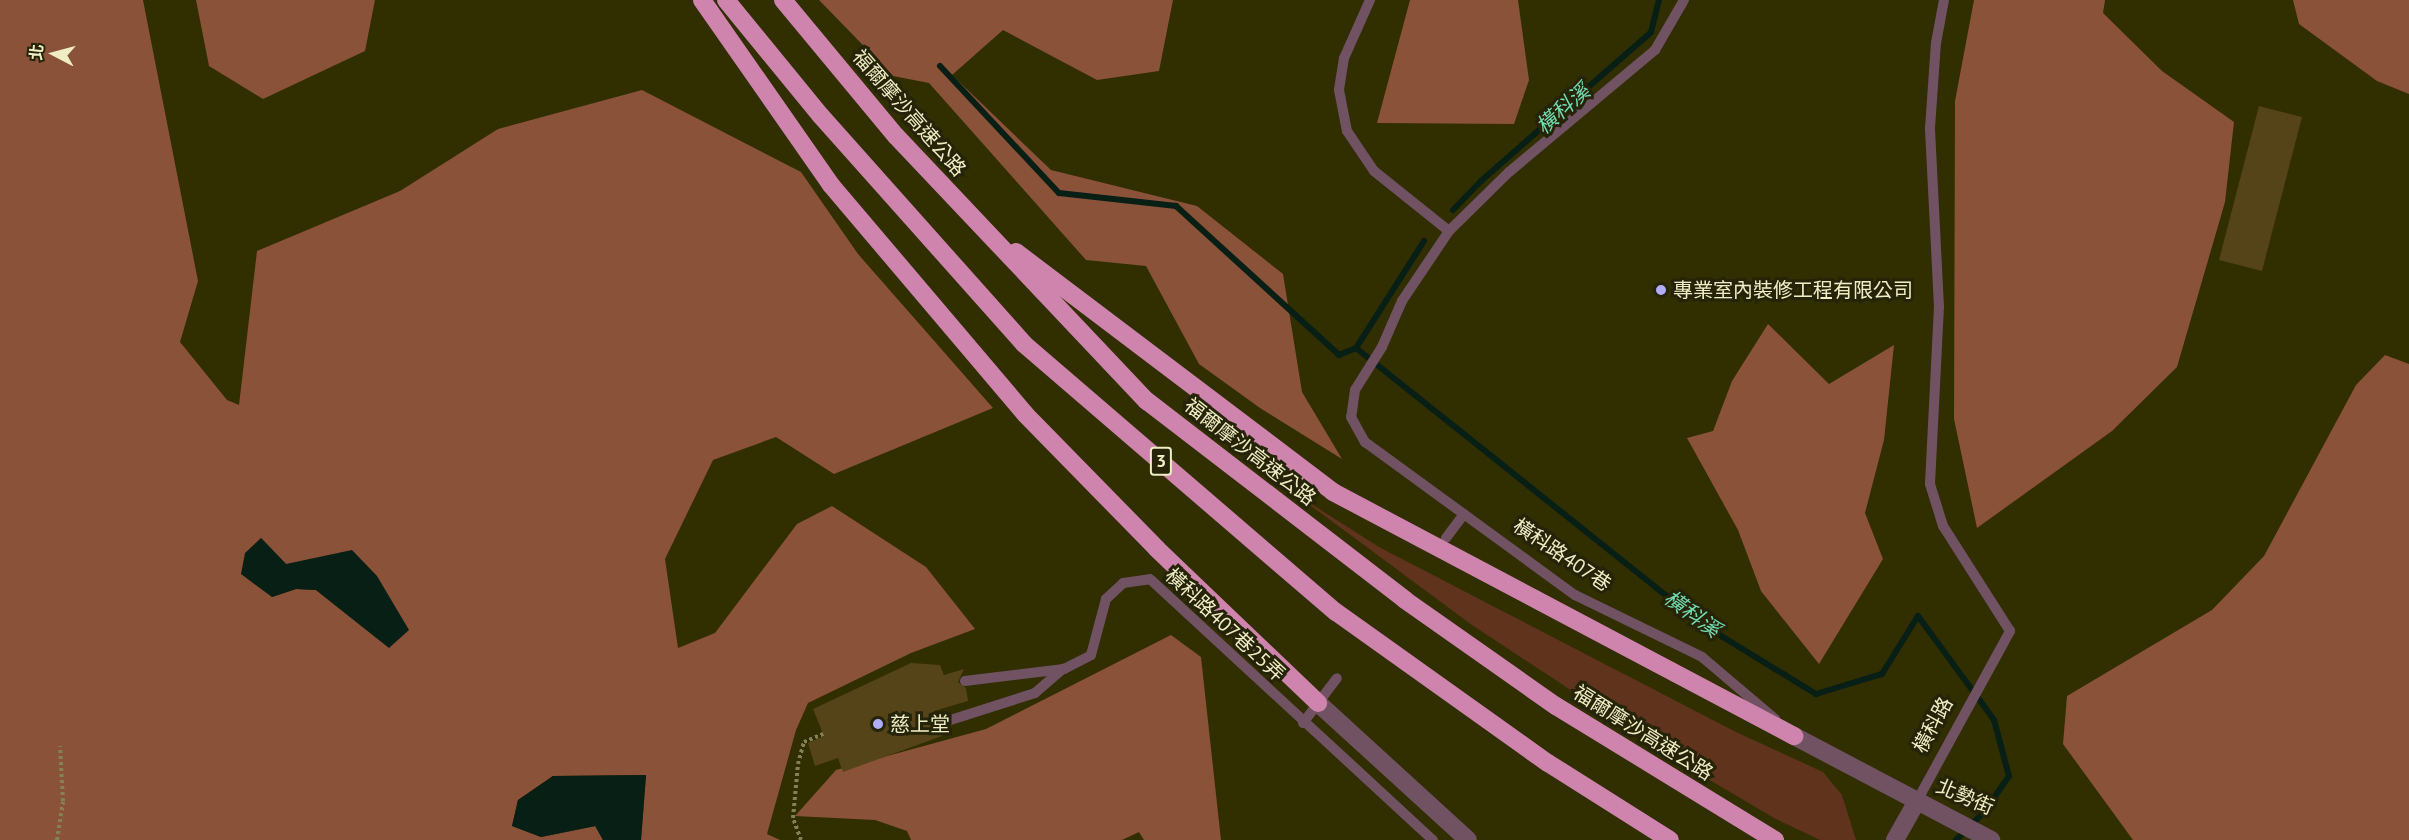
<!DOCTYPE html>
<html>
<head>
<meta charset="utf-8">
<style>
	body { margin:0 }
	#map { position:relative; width:2409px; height:840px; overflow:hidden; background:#312e00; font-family:"PT Sans","Noto Sans TC",sans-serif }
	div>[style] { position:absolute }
	.green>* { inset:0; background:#60331c }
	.forest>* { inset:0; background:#8a5238 }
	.water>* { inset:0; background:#081f16 }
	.stream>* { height:6px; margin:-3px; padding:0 3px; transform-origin:3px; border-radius:3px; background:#081f16 }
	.building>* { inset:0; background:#564419 }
	.path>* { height:4px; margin-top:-2px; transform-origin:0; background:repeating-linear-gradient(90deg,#848155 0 3px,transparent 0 6px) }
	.lane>* { height:10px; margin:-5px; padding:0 5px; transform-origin:5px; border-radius:5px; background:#715263 }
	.street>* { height:18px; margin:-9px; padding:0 9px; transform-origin:9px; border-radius:9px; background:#715263 }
	.highway>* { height:18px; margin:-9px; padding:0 9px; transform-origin:9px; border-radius:9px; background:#cf84ae }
	.dots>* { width:16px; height:16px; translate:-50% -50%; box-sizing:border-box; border:3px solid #252409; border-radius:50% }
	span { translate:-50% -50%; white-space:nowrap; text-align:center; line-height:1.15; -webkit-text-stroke:6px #252409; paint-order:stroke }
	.shield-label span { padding:2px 4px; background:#252409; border:2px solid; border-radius:4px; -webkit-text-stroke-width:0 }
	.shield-label { font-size:18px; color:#efedc4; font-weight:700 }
	.street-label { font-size:20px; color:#efedc4 }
	.poi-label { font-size:20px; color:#efedc4 }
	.left { translate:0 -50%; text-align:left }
	.water-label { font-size:21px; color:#74dbb2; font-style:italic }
	.north { position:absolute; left:24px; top:24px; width:60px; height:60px; -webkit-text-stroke:4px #252409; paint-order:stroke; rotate:276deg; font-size:16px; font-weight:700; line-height:24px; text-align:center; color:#efedc4 }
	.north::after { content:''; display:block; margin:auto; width:21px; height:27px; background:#efedc4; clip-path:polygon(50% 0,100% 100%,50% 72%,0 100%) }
</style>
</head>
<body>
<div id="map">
	<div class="green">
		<i style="clip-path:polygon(1291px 491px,1379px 547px,1736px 732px,1823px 772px,1842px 795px,1856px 840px,1820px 840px,1774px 818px,1681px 763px,1472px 625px)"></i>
	</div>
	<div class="forest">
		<i style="clip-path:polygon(evenodd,0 0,143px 0,198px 281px,180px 342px,227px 400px,239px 405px,257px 251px,400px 191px,498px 129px,642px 90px,801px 172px,858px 254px,993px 408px,834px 474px,776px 437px,713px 460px,665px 559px,678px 648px,715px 633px,797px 524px,832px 506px,926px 567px,975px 629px,911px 653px,808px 703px,796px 730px,767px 834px,780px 840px,641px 840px,646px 775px,553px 776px,518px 800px,512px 826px,541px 837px,596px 826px,603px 840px,0 840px,0 0,261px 538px,286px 564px,389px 648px,316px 590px,296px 589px,272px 597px,261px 538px)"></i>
		<i style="clip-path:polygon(196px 0,375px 0,365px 51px,263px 99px,209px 66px)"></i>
		<i style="clip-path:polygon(819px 0,1173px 0,1159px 71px,1097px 80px,1003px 30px,952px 75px,1051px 170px,1197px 206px,1283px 274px,1302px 392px,1342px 459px,1260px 408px,1199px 364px,1146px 266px,1086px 260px,929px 83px,893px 76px)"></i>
		<i style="clip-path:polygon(1410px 0,1518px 0,1529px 80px,1514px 124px,1377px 123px)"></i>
		<i style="clip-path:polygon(1974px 0,2105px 0,2103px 13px,2162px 71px,2234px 122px,2225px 202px,2177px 367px,2112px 431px,1977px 528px,1954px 419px,1955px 101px)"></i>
		<i style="clip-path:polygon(2293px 0,2409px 0,2409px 94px,2377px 81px,2299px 24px)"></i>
		<i style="clip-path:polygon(1768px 324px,1829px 384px,1894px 345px,1884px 440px,1865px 513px,1883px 559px,1819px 664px,1761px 591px,1738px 530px,1687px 438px,1713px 431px,1732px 381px)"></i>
		<i style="clip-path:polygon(2385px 355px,2409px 364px,2409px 840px,2133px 840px,2063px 744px,2067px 696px,2212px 610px,2264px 556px,2356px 385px)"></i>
		<i style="clip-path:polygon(1171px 635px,1201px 657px,1221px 840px,1144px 840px,1139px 832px,1122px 840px,911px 840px,907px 831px,875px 820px,795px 816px,836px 770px,986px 729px)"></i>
	</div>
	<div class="water">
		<i style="clip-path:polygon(261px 538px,286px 564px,352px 550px,377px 576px,409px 630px,389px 648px,316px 590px,296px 589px,272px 597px,241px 574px,245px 553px)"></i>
		<i style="clip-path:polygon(646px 775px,641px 840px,603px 840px,595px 826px,541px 837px,512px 826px,518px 800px,553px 776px)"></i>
	</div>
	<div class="stream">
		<i style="left:940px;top:66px;width:174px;rotate:46.9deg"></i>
		<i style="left:1059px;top:193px;width:118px;rotate:6.3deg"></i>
		<i style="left:1176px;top:206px;width:221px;rotate:42.4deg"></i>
		<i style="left:1339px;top:355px;width:18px;rotate:-22deg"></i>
		<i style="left:1453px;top:210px;width:40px;rotate:-46deg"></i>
		<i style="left:1481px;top:181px;width:226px;rotate:-41.2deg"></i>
		<i style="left:1651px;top:32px;width:33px;rotate:-76deg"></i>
		<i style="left:1424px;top:241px;width:127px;rotate:122.4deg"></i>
		<i style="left:1356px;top:348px;width:440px;rotate:38.6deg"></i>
		<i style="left:1700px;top:623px;width:136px;rotate:31.5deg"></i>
		<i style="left:1816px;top:694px;width:69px;rotate:-16.9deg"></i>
		<i style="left:1882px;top:674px;width:68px;rotate:-58.2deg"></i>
		<i style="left:1918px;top:616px;width:129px;rotate:53.8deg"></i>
		<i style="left:1994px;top:720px;width:58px;rotate:75deg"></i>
		<i style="left:2009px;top:776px;width:44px;rotate:124.8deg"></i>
		<i style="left:1984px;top:812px;width:40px;rotate:135deg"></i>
	</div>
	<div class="building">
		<i style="clip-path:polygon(2259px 106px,2302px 117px,2262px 271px,2219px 260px)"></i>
		<i style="clip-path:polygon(911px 663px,940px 665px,944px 675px,964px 669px,958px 682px,966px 688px,968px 701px,934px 711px,936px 717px,931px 722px,933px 729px,940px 731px,942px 736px,843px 772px,838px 758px,815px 766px,808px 743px,824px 736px,813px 709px)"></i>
	</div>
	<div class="path">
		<i style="left:57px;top:840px;width:39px;rotate:-81deg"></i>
		<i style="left:63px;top:801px;width:55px;rotate:-93.1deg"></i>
		<i style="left:801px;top:840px;width:23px;rotate:-110deg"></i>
		<i style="left:793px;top:818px;width:54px;rotate:-84.7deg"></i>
		<i style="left:798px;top:764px;width:23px;rotate:-75deg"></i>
		<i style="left:804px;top:742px;width:21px;rotate:-23deg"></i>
	</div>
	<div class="lane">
		<i style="left:1370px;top:0;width:64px;rotate:114.1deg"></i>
		<i style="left:1344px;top:58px;width:32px;rotate:99deg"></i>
		<i style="left:1339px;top:90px;width:42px;rotate:79deg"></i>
		<i style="left:1347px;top:131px;width:48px;rotate:56deg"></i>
		<i style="left:1374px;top:171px;width:96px;rotate:38.7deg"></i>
		<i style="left:1684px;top:0;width:58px;rotate:120.1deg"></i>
		<i style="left:1655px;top:50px;width:190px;rotate:140.1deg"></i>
		<i style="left:1509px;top:172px;width:84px;rotate:135.5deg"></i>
		<i style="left:1449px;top:231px;width:84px;rotate:123.9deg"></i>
		<i style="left:1402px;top:301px;width:50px;rotate:113.5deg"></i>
		<i style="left:1382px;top:347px;width:51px;rotate:122.1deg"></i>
		<i style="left:1355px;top:390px;width:27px;rotate:98deg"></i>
		<i style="left:1351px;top:417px;width:29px;rotate:61deg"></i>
		<i style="left:1365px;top:442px;width:260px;rotate:36.1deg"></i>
		<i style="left:1575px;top:595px;width:141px;rotate:26deg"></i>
		<i style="left:1702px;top:657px;width:96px;rotate:40.3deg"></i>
		<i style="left:1446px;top:538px;width:30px;rotate:-53deg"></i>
		<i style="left:965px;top:681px;width:100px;rotate:-6.9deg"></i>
		<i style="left:1064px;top:669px;width:30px;rotate:-27deg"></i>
		<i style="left:1091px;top:655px;width:58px;rotate:-75deg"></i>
		<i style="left:1106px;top:599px;width:23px;rotate:-43deg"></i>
		<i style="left:1123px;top:583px;width:27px;rotate:-8deg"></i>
		<i style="left:1150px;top:579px;width:385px;rotate:42.7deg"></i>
		<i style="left:1303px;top:723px;width:56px;rotate:-52.9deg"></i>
		<i style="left:938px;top:724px;width:102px;rotate:-17.7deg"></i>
		<i style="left:1035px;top:693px;width:37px;rotate:-41deg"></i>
		<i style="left:1917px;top:801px;width:194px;rotate:-61.3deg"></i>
		<i style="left:2010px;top:631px;width:125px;rotate:-122.5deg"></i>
		<i style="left:1943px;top:526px;width:44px;rotate:-107.2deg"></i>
		<i style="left:1930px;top:484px;width:177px;rotate:-87.1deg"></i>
		<i style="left:1939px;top:307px;width:179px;rotate:-92.9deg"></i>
		<i style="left:1930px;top:128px;width:85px;rotate:-86deg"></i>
		<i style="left:1936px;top:43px;width:44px;rotate:-79.5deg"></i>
	</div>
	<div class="street">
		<i style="left:1318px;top:703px;width:203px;rotate:42.4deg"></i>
		<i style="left:1794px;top:736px;width:223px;rotate:27.8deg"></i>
		<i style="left:1895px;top:840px;width:45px;rotate:-60.6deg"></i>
	</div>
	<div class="highway">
		<i style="left:702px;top:0;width:226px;rotate:55.1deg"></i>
		<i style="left:831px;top:185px;width:300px;rotate:49.7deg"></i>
		<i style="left:1025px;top:414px;width:189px;rotate:45.6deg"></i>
		<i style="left:1157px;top:549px;width:223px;rotate:43.7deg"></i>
		<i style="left:726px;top:0;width:150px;rotate:50.7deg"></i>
		<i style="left:821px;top:116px;width:305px;rotate:48.3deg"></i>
		<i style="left:1024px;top:344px;width:411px;rotate:40.7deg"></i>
		<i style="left:1336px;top:612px;width:260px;rotate:35.5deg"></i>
		<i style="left:1548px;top:763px;width:144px;rotate:32.3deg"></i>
		<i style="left:783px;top:0;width:177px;rotate:50.3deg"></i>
		<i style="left:896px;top:136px;width:365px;rotate:46.6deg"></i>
		<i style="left:1147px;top:401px;width:326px;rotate:37.6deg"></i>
		<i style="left:1405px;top:600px;width:184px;rotate:35.1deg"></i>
		<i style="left:1556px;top:706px;width:257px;rotate:31.5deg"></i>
		<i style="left:1016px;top:252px;width:398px;rotate:37.1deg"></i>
		<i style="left:1333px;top:492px;width:522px;rotate:27.89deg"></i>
	</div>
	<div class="dots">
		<i style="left:1661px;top:290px;background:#b1adfa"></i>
		<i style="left:878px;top:724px;background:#b1adfa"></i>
	</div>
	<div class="shield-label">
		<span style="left:1161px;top:461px">3</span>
	</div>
	<div class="street-label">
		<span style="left:909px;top:113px;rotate:49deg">福爾摩沙高速公路</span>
		<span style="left:1250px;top:452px;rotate:38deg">福爾摩沙高速公路</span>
		<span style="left:1562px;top:555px;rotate:34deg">橫科路407巷</span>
		<span style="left:1225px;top:625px;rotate:43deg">橫科路407巷25弄</span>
		<span style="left:1933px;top:725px;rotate:-61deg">橫科路</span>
		<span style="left:1643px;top:733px;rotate:32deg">福爾摩沙高速公路</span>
		<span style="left:1965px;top:797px;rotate:23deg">北勢街</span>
	</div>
	<div class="poi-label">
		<span class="left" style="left:1673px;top:290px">專業室內裝修工程有限公司</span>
		<span class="left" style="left:890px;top:724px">慈上堂</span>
	</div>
	<div class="water-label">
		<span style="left:1563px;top:109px;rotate:-41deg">橫科溪</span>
		<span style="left:1692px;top:614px;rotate:36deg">橫科溪</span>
	</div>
	<div class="north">北</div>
</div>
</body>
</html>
